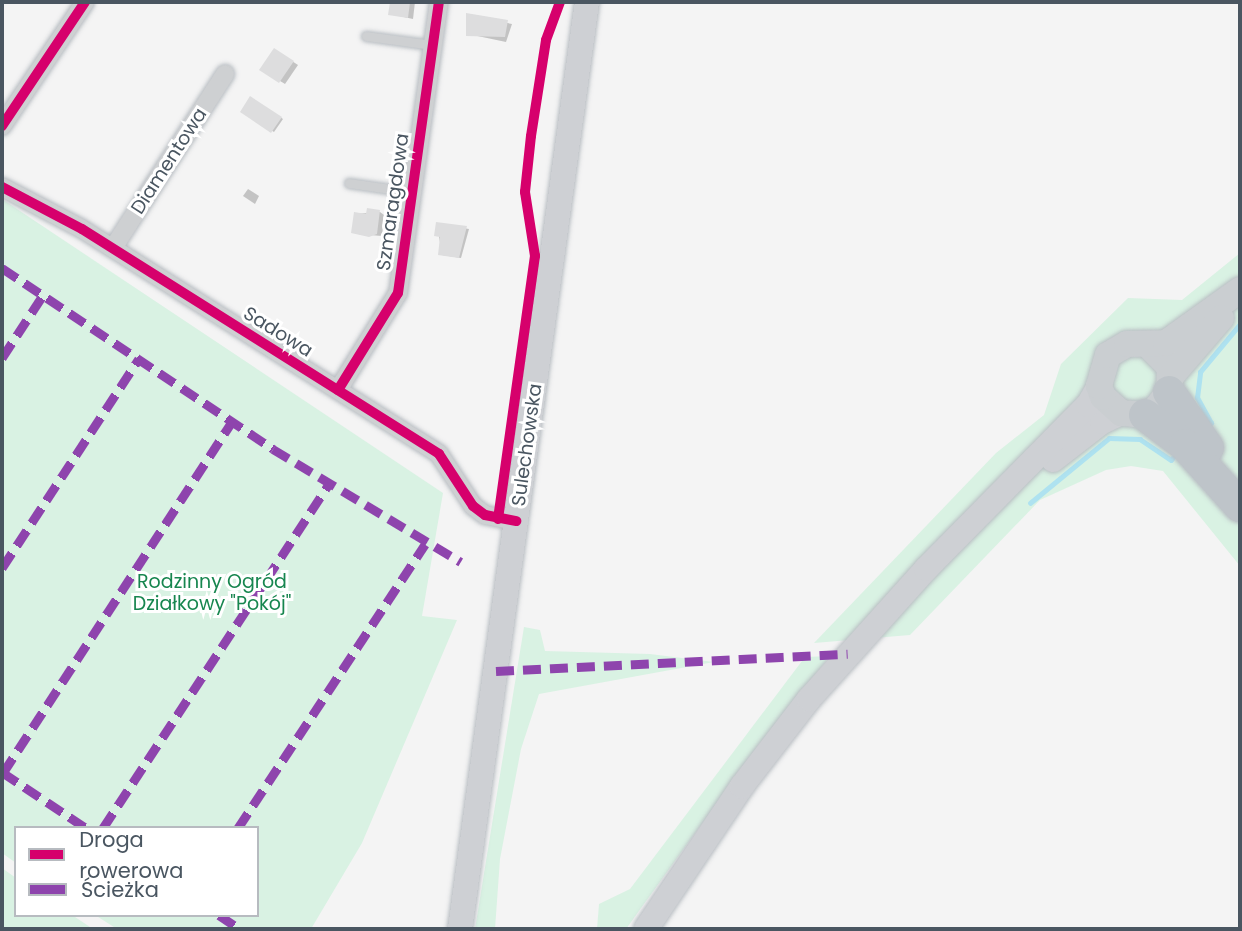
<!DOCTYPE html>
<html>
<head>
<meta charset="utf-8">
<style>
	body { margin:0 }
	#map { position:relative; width:1242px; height:931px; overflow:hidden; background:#f4f4f4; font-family:Poppins,sans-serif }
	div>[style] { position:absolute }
	.green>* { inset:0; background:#d9f2e3 }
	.shadow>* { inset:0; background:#0003 }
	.stream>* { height:4.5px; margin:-2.25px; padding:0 2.25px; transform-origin:2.25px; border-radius:2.25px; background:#aee2f0 }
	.building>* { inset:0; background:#ddddde }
	.roads { filter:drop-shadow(0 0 2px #b9bec3) drop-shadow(0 0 2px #b9bec3) }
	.service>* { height:9px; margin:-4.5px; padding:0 4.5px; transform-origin:4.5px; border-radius:4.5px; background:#ced0d2 }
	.minor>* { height:18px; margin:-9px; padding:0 9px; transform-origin:9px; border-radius:9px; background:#ced0d2 }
	.secondary>* { height:24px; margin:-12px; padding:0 12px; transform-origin:12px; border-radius:12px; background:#ced0d4 }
	.primary>* { height:26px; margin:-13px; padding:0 13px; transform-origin:13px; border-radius:13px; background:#caced1 }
	.motorway>* { height:32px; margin:-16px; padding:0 16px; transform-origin:16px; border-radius:16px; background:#bec4c9 }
	.quiet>* { height:9px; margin-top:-4.5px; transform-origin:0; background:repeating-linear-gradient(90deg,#8e44ad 0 18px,transparent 0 27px) }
	.cycleway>* { height:10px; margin:-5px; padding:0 5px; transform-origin:5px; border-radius:5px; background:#d6006c }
	span { translate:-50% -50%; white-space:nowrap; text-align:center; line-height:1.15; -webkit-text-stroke:6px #fff; paint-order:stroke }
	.street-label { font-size:19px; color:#4a5661 }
	.park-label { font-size:19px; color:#17864f }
	.frame { position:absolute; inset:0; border:4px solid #4a5661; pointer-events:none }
	.legend { position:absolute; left:14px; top:826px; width:245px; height:91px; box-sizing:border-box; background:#fff; border:2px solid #b7bbc0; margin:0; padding:9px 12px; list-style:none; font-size:21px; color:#4a5661 }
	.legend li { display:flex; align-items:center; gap:14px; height:35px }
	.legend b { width:35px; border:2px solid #b7bbc0 }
</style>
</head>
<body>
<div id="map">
	<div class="green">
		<i style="clip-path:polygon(2px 199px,443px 493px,422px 616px,457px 620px,362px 843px,311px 929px,117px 929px,95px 915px,257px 915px,257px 828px,16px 828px,16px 863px,2px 853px)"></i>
		<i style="clip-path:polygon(1240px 253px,1240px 566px,1163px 471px,1131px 466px,1106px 470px,1040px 500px,910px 635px,814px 643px,996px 453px,1044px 415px,1061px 364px,1128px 298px,1182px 300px)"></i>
		<i style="clip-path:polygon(524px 627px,540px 630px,545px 651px,650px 654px,714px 662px,539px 694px,521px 749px,500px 859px,495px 929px,475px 929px)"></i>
		<i style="clip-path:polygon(830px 656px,760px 743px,626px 929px,597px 929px,599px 904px,630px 889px,805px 657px)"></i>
		<i style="clip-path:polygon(2px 868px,16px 878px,16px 915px,72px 915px,93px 929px,2px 929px)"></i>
	</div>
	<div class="shadow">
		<i style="clip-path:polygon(392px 2px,415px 2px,413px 19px,390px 14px)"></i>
		<i style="clip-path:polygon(467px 15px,512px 24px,506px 42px,468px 34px)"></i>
		<i style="clip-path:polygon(275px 50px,298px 65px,285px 84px,262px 70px)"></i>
		<i style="clip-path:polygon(251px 98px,283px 119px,274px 132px,242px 111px)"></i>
		<i style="clip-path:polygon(248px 189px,259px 196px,255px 204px,243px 196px)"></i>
		<i style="clip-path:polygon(380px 212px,384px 215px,382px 236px,358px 234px,356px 214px)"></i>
		<i style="clip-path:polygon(437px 224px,469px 229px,461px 258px,442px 255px)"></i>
	</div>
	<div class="stream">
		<i style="left:1207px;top:426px;width:5px;rotate:-37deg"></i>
		<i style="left:1211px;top:423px;width:29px;rotate:-119deg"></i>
		<i style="left:1197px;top:398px;width:26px;rotate:-83deg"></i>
		<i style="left:1200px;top:372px;width:62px;rotate:-50.2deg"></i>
		<i style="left:1030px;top:503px;width:102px;rotate:-39.4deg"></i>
		<i style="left:1109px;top:438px;width:31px;rotate:2deg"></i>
		<i style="left:1140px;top:439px;width:37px;rotate:34deg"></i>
		<i style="left:1171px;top:460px;width:5px;rotate:-53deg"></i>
	</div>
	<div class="building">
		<i style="clip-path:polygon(390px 2px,410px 2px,408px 18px,388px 15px)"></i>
		<i style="clip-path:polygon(466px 13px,508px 20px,505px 37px,466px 36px)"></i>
		<i style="clip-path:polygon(274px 48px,294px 61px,279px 83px,259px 70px)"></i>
		<i style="clip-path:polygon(250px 96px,282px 117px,271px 133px,240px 112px)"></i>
		<i style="clip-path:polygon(367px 208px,380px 210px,377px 234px,369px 237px,351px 233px,354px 212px,366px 214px)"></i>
		<i style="clip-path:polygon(436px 222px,467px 226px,459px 258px,438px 255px,440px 237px,434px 236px)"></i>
	</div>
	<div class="roads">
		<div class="service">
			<i style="left:366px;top:36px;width:68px;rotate:7.7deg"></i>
			<i style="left:349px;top:183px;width:63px;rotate:8.3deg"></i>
		</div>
		<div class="minor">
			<i style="left:2px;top:126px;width:149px;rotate:-56.2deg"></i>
			<i style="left:2px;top:187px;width:90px;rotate:27.7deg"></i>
			<i style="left:82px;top:229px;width:422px;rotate:32.2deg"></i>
			<i style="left:439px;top:454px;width:62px;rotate:56.8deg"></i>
			<i style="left:473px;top:506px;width:15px;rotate:37deg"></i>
			<i style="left:485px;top:515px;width:32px;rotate:11deg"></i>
			<i style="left:113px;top:248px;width:207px;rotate:-57.2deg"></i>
			<i style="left:338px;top:390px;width:114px;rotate:-58.3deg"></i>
			<i style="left:398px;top:293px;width:294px;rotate:-82deg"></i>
		</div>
		<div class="secondary">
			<i style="left:1053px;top:460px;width:62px;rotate:-37.8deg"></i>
			<i style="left:1102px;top:422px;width:21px;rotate:-25deg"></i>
			<i style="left:460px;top:929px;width:936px;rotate:-82.2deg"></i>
			<i style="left:646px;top:929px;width:172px;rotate:-56.1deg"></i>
			<i style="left:742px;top:786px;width:110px;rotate:-52.4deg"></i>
			<i style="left:809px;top:699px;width:175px;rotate:-48deg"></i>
			<i style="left:926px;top:569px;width:231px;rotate:-45.4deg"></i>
			<i style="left:1088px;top:405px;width:22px;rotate:-60deg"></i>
		</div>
		<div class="primary">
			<i style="left:1149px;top:346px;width:30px;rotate:45deg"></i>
			<i style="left:1170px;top:367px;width:25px;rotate:92deg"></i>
			<i style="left:1169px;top:392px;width:23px;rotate:128deg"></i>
			<i style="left:1155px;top:410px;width:11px;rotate:153deg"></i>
			<i style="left:1145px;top:415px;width:24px;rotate:-175deg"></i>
			<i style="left:1121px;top:413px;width:24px;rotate:-138deg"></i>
			<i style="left:1103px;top:397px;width:12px;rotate:-110deg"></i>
			<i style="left:1099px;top:386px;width:32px;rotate:-74deg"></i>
			<i style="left:1108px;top:355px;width:22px;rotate:-30deg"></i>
			<i style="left:1127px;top:344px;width:39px;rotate:-1deg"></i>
			<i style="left:1166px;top:343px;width:91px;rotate:-35.6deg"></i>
			<i style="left:1172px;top:375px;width:75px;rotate:-49.3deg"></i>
		</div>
		<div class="motorway">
			<i style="left:1169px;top:392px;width:68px;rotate:55.1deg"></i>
			<i style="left:1145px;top:415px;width:50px;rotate:36.9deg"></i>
			<i style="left:1185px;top:445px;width:82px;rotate:48deg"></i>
		</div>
	</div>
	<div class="quiet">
		<i style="left:2px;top:268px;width:326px;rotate:33.7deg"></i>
		<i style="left:273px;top:449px;width:219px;rotate:31deg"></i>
		<i style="left:2px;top:358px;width:75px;rotate:-56.9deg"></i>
		<i style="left:2px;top:568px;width:250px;rotate:-56.8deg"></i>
		<i style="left:496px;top:671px;width:352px;rotate:-2.8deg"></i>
		<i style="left:2px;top:772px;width:101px;rotate:33.7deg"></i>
		<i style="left:3px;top:773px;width:419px;rotate:-56.9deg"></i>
		<i style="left:103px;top:828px;width:412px;rotate:-56.7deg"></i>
		<i style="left:238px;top:828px;width:340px;rotate:-56.6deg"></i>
		<i style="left:219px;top:915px;width:25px;rotate:34deg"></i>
	</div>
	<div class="cycleway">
		<i style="left:2px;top:126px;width:149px;rotate:-56.2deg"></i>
		<i style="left:2px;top:187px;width:90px;rotate:27.7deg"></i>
		<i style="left:82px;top:229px;width:422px;rotate:32.2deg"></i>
		<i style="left:439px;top:454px;width:62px;rotate:56.8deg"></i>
		<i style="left:473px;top:506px;width:15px;rotate:37deg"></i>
		<i style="left:485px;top:515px;width:32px;rotate:11deg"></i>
		<i style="left:338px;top:390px;width:114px;rotate:-58.3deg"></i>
		<i style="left:398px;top:293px;width:294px;rotate:-82deg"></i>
		<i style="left:498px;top:519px;width:266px;rotate:-82deg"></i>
		<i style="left:535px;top:256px;width:65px;rotate:-98.9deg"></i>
		<i style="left:525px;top:192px;width:56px;rotate:-83.9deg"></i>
		<i style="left:531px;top:136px;width:97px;rotate:-81.1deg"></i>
		<i style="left:546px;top:40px;width:40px;rotate:-69.8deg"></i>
	</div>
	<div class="street-label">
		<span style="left:169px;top:161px;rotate:-57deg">Diamentowa</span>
		<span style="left:393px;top:202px;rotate:-82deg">Szmaragdowa</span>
		<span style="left:278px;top:332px;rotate:32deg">Sadowa</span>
		<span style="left:527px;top:445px;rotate:-82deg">Sulechowska</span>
	</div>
	<div class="park-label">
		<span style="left:212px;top:593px">Rodzinny Ogród<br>Działkowy "Pokój"</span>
	</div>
	<div class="frame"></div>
	<ul class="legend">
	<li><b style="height:9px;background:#d6006c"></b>Droga rowerowa</li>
	<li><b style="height:9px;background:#8e44ad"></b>Ścieżka</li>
	</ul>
</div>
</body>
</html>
